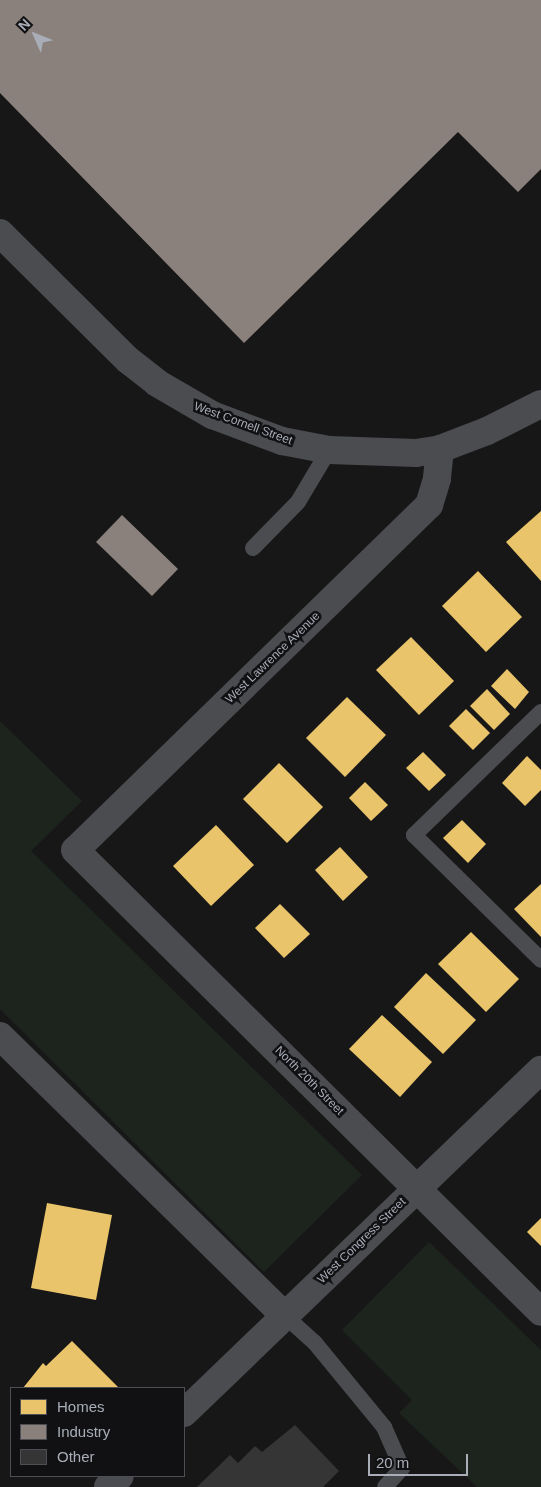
<!DOCTYPE html>
<html>
<head>
<meta charset="utf-8">
<style>
	body { margin:0 }
	#map { position:relative; width:541px; height:1487px; overflow:hidden; background:#171717; font-family:Helvetica,sans-serif }
	div>[style] { position:absolute }
	.green>* { inset:0; background:#1d241e }
	.homes>* { inset:0; background:#e9c46a }
	.industry>* { inset:0; background:#8a817c }
	.building>* { inset:0; background:#353536 }
	.service>* { height:16px; margin:-8px; padding:0 8px; transform-origin:8px; border-radius:8px; background:#4b4c50 }
	.minor>* { height:28px; margin:-14px; padding:0 14px; transform-origin:14px; border-radius:14px; background:#4b4c50 }
	span { translate:-50% -50%; white-space:nowrap; text-align:center; line-height:1.15; -webkit-text-stroke:5px #111113; paint-order:stroke }
	.street-label { font-size:12px; color:#a8adb8 }
	.legend { position:absolute; left:10px; top:1387px; width:175px; height:90px; box-sizing:border-box; background:#111113; border:1px solid #4d4f55; margin:0; padding:6px 9px; list-style:none; font-size:15px; color:#a8adb8 }
	.legend li { display:flex; align-items:center; gap:10px; height:25px }
	.legend b { width:25px; border:1px solid #4d4f55 }
	.north { position:absolute; left:10px; top:10px; width:50px; height:50px; -webkit-text-stroke:4px #111113; paint-order:stroke; rotate:314deg; font-size:14px; font-weight:700; line-height:20px; text-align:center; color:#a8adb8 }
	.north::after { content:''; display:block; margin:auto; width:18px; height:22px; background:#a8adb8; clip-path:polygon(50% 0,100% 100%,50% 72%,0 100%) }
	.scale { position:absolute; left:368px; top:1454px; width:100px; height:22px; box-sizing:border-box; border:2px solid #a8adb8; border-top:0; padding-left:6px; font-size:15px; line-height:18px; white-space:nowrap; color:#a8adb8; -webkit-text-stroke:4px #111113; paint-order:stroke }
</style>
</head>
<body>
<div id="map">
	<div class="green">
		<i style="clip-path:polygon(0 721px,82px 801px,31px 851px,362px 1175px,264px 1272px,0 1009px)"></i>
		<i style="clip-path:polygon(429px 1242px,541px 1350px,541px 1487px,477px 1487px,399px 1413px,412px 1400px,342px 1330px)"></i>
	</div>
	<div class="homes">
		<i style="clip-path:polygon(541px 511px,541px 581px,506px 542px)"></i>
		<i style="clip-path:polygon(478px 571px,522px 617px,486px 652px,442px 606px)"></i>
		<i style="clip-path:polygon(411px 637px,454px 681px,419px 715px,376px 670px)"></i>
		<i style="clip-path:polygon(507px 669px,529px 692px,515px 709px,491px 686px)"></i>
		<i style="clip-path:polygon(487px 689px,510px 714px,494px 730px,470px 706px)"></i>
		<i style="clip-path:polygon(347px 697px,386px 735px,345px 777px,306px 738px)"></i>
		<i style="clip-path:polygon(466px 709px,490px 733px,473px 750px,449px 726px)"></i>
		<i style="clip-path:polygon(423px 752px,446px 775px,429px 791px,406px 768px)"></i>
		<i style="clip-path:polygon(527px 756px,541px 770px,541px 790px,525px 806px,502px 783px)"></i>
		<i style="clip-path:polygon(279px 763px,323px 807px,287px 843px,243px 799px)"></i>
		<i style="clip-path:polygon(365px 782px,388px 805px,371px 821px,349px 798px)"></i>
		<i style="clip-path:polygon(462px 820px,486px 844px,468px 863px,443px 838px)"></i>
		<i style="clip-path:polygon(216px 825px,254px 865px,211px 906px,173px 866px)"></i>
		<i style="clip-path:polygon(340px 847px,368px 877px,343px 901px,315px 870px)"></i>
		<i style="clip-path:polygon(541px 884px,541px 937px,514px 909px)"></i>
		<i style="clip-path:polygon(280px 904px,310px 934px,284px 958px,255px 928px)"></i>
		<i style="clip-path:polygon(471px 932px,519px 979px,486px 1012px,438px 964px)"></i>
		<i style="clip-path:polygon(426px 973px,476px 1020px,443px 1054px,394px 1007px)"></i>
		<i style="clip-path:polygon(382px 1015px,432px 1062px,400px 1097px,349px 1049px)"></i>
		<i style="clip-path:polygon(47px 1203px,112px 1215px,96px 1300px,31px 1288px)"></i>
		<i style="clip-path:polygon(541px 1218px,541px 1246px,527px 1232px)"></i>
		<i style="clip-path:polygon(72px 1341px,119px 1388px,23px 1388px,43px 1363px,46px 1366px)"></i>
	</div>
	<div class="industry">
		<i style="clip-path:polygon(0 0,541px 0,541px 169px,518px 192px,458px 132px,244px 343px,0 93px)"></i>
		<i style="clip-path:polygon(122px 515px,178px 569px,152px 596px,96px 542px)"></i>
	</div>
	<div class="building">
		<i style="clip-path:polygon(295px 1425px,339px 1471px,323px 1487px,197px 1487px,230px 1455px,238px 1463px,255px 1446px,262px 1452px)"></i>
	</div>
	<div class="service">
		<i style="left:253px;top:548px;width:64px;rotate:-45.6deg"></i>
		<i style="left:298px;top:502px;width:61px;rotate:-59.2deg"></i>
		<i style="left:541px;top:712px;width:177px;rotate:135.9deg"></i>
		<i style="left:414px;top:835px;width:178px;rotate:44.5deg"></i>
		<i style="left:284px;top:1315px;width:42px;rotate:42.1deg"></i>
		<i style="left:315px;top:1343px;width:109px;rotate:50.6deg"></i>
		<i style="left:384px;top:1427px;width:45px;rotate:66.3deg"></i>
		<i style="left:402px;top:1468px;width:25px;rotate:132deg"></i>
	</div>
	<div class="minor">
		<i style="left:0;top:233px;width:180px;rotate:44.8deg"></i>
		<i style="left:128px;top:360px;width:37px;rotate:38deg"></i>
		<i style="left:157px;top:383px;width:64px;rotate:30.2deg"></i>
		<i style="left:212px;top:415px;width:75px;rotate:20.4deg"></i>
		<i style="left:282px;top:441px;width:48px;rotate:10.8deg"></i>
		<i style="left:329px;top:450px;width:87px;rotate:2deg"></i>
		<i style="left:416px;top:453px;width:24px;rotate:-9deg"></i>
		<i style="left:440px;top:449px;width:50px;rotate:-21deg"></i>
		<i style="left:487px;top:431px;width:60px;rotate:-26.6deg"></i>
		<i style="left:440px;top:449px;width:30px;rotate:96deg"></i>
		<i style="left:437px;top:479px;width:27px;rotate:107deg"></i>
		<i style="left:429px;top:505px;width:494px;rotate:135.7deg"></i>
		<i style="left:75px;top:850px;width:656px;rotate:44.75deg"></i>
		<i style="left:0;top:1036px;width:398px;rotate:44.5deg"></i>
		<i style="left:184px;top:1413px;width:495px;rotate:-43.9deg"></i>
		<i style="left:108px;top:1487px;width:16px;rotate:-43deg"></i>
	</div>
	<div class="street-label">
		<span style="left:243px;top:424px;rotate:20deg">West Cornell Street</span>
		<span style="left:273px;top:658px;rotate:-44deg">West Lawrence Avenue</span>
		<span style="left:309px;top:1081px;rotate:45deg">North 20th Street</span>
		<span style="left:362px;top:1241px;rotate:-44deg">West Congress Street</span>
	</div>
	<ul class="legend">
	<li><b style="height:14px;background:#e9c46a"></b>Homes</li>
	<li><b style="height:14px;background:#8a817c"></b>Industry</li>
	<li><b style="height:14px;background:#353536"></b>Other</li>
	</ul>
	<div class="north">N</div>
	<div class="scale">20 m</div>
</div>
</body>
</html>
